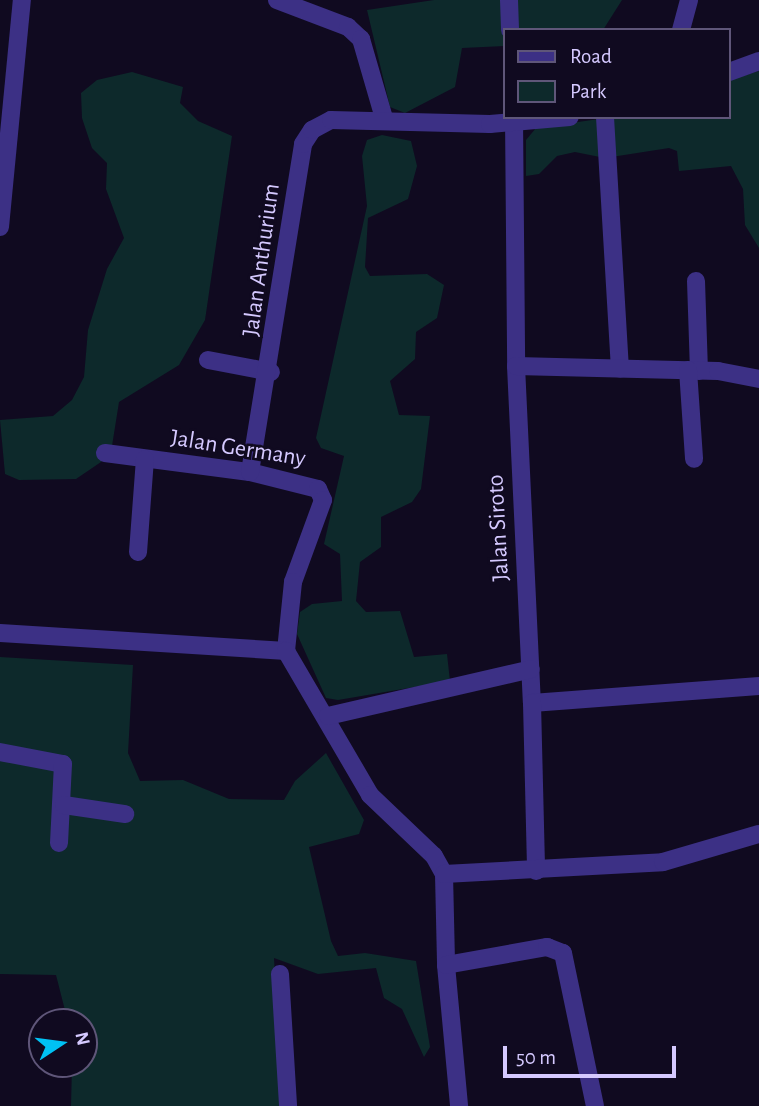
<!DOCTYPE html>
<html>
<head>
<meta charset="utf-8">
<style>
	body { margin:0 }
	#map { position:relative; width:759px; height:1106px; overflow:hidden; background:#100a20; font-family:"Alegreya Sans",sans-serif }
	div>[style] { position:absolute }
	.green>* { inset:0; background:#0d292b }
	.minor>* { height:18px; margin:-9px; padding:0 9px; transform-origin:9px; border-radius:9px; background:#3c3085 }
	span { translate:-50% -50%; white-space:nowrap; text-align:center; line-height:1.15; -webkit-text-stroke:5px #100a20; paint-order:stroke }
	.street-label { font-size:24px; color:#d5c9ff }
	.legend { position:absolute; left:503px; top:28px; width:228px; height:91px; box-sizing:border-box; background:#100a20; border:2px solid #5f5679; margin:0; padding:9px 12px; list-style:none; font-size:21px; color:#d5c9ff }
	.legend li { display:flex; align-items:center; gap:14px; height:35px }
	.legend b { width:35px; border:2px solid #5f5679 }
	.north { position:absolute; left:28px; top:1008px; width:70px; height:70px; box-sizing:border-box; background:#100a20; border:2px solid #5f5679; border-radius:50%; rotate:77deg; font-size:19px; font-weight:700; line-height:28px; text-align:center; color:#d5c9ff }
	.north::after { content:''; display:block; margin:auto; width:24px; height:32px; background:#00c2f4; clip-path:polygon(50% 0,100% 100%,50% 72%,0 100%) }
	.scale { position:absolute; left:503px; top:1046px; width:173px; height:32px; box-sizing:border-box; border:4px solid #d5c9ff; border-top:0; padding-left:9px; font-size:21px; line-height:24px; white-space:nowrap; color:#d5c9ff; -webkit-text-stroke:5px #100a20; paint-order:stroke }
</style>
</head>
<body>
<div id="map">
	<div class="green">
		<i style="clip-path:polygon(434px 0,622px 0,603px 30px,505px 30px,505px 46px,462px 48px,455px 87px,405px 113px,390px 107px,367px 10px)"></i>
		<i style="clip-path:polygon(759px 71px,759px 248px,745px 225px,743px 189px,731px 166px,679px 171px,677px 151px,669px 148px,605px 158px,575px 152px,557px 156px,539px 174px,526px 176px,526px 140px,536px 128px,613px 117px,729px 117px,729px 80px)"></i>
		<i style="clip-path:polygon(132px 72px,183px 87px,180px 103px,198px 121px,232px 136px,205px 320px,179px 365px,119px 402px,112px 446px,101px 462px,76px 479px,19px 480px,5px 474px,0 420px,53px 416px,72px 400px,84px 377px,88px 330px,107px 269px,124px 238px,106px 189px,107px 163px,92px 148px,82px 118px,81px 93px,97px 80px)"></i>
		<i style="clip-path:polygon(382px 135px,411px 141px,417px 166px,408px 199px,368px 218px,365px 267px,370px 276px,427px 274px,444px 285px,437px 318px,416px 332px,415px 359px,390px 381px,399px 415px,430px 416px,421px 489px,412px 502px,381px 517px,381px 547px,360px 562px,356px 601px,366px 612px,400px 611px,414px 657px,447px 654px,450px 681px,338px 700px,326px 698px,297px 634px,300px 612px,312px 604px,342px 601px,340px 554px,324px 544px,344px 456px,321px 448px,316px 438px,367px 206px,362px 156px,367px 140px)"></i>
		<i style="clip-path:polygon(0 657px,133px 665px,128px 753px,140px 781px,183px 780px,229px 799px,284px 800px,295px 781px,326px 753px,364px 820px,359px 834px,309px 847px,331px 941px,338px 956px,365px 953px,416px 961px,430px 1047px,424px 1057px,402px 1009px,384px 998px,376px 968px,318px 974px,274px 958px,282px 1106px,71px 1106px,72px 1064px,84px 1064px,84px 1022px,68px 1022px,56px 975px,0 974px)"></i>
	</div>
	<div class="minor">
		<i style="left:277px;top:0;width:76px;rotate:20.8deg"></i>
		<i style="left:348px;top:27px;width:18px;rotate:43deg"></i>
		<i style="left:361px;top:39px;width:82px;rotate:73.8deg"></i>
		<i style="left:509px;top:0;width:30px;rotate:88deg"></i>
		<i style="left:681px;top:30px;width:31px;rotate:-75deg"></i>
		<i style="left:729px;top:72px;width:32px;rotate:-20deg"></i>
		<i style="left:514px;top:117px;width:249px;rotate:89.5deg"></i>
		<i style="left:516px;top:366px;width:337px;rotate:87.3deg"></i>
		<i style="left:532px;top:703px;width:228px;rotate:-4.3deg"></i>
		<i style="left:605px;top:117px;width:252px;rotate:86.6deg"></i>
		<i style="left:0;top:227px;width:228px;rotate:-84.5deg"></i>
		<i style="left:696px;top:281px;width:90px;rotate:88.1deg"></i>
		<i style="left:208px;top:360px;width:64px;rotate:10.8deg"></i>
		<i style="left:516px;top:366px;width:202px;rotate:1.4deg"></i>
		<i style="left:718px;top:371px;width:42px;rotate:11deg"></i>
		<i style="left:688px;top:370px;width:89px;rotate:86.1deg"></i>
		<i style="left:105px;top:453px;width:146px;rotate:7.5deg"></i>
		<i style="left:250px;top:472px;width:70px;rotate:14deg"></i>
		<i style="left:318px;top:489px;width:12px;rotate:66deg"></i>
		<i style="left:323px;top:500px;width:87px;rotate:110.1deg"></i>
		<i style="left:293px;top:582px;width:69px;rotate:95.8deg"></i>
		<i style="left:250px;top:472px;width:332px;rotate:-80.8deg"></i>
		<i style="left:303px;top:144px;width:17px;rotate:-57deg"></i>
		<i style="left:312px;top:130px;width:21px;rotate:-28deg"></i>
		<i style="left:331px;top:120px;width:159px;rotate:1.4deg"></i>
		<i style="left:490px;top:124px;width:80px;rotate:-5deg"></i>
		<i style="left:138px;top:552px;width:93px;rotate:-85.7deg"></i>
		<i style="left:0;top:633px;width:287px;rotate:3.6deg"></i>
		<i style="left:286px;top:651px;width:167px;rotate:59.7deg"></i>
		<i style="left:370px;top:795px;width:88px;rotate:43.6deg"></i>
		<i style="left:434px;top:856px;width:21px;rotate:61deg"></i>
		<i style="left:444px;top:874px;width:91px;rotate:88.7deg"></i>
		<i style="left:446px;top:965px;width:142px;rotate:84.7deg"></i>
		<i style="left:532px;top:703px;width:168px;rotate:88.6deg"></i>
		<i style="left:328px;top:716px;width:208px;rotate:-13deg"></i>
		<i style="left:0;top:752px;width:64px;rotate:10.8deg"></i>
		<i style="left:63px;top:764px;width:79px;rotate:92.9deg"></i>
		<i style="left:64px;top:805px;width:62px;rotate:8.4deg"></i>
		<i style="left:444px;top:874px;width:219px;rotate:-3.1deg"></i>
		<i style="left:663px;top:862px;width:100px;rotate:-16.3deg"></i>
		<i style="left:446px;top:965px;width:103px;rotate:-10.1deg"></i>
		<i style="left:547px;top:947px;width:17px;rotate:21deg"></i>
		<i style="left:563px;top:953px;width:156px;rotate:78.2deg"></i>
		<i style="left:280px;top:974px;width:132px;rotate:86.5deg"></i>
	</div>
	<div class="street-label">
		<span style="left:262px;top:260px;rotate:-82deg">Jalan Anthurium</span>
		<span style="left:238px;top:449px;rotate:9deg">Jalan Germany</span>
		<span style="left:499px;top:528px;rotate:-93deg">Jalan Siroto</span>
	</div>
	<ul class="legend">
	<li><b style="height:9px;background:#3c3085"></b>Road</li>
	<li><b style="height:19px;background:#0d292b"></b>Park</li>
	</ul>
	<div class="north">N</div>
	<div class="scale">50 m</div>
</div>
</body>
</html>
